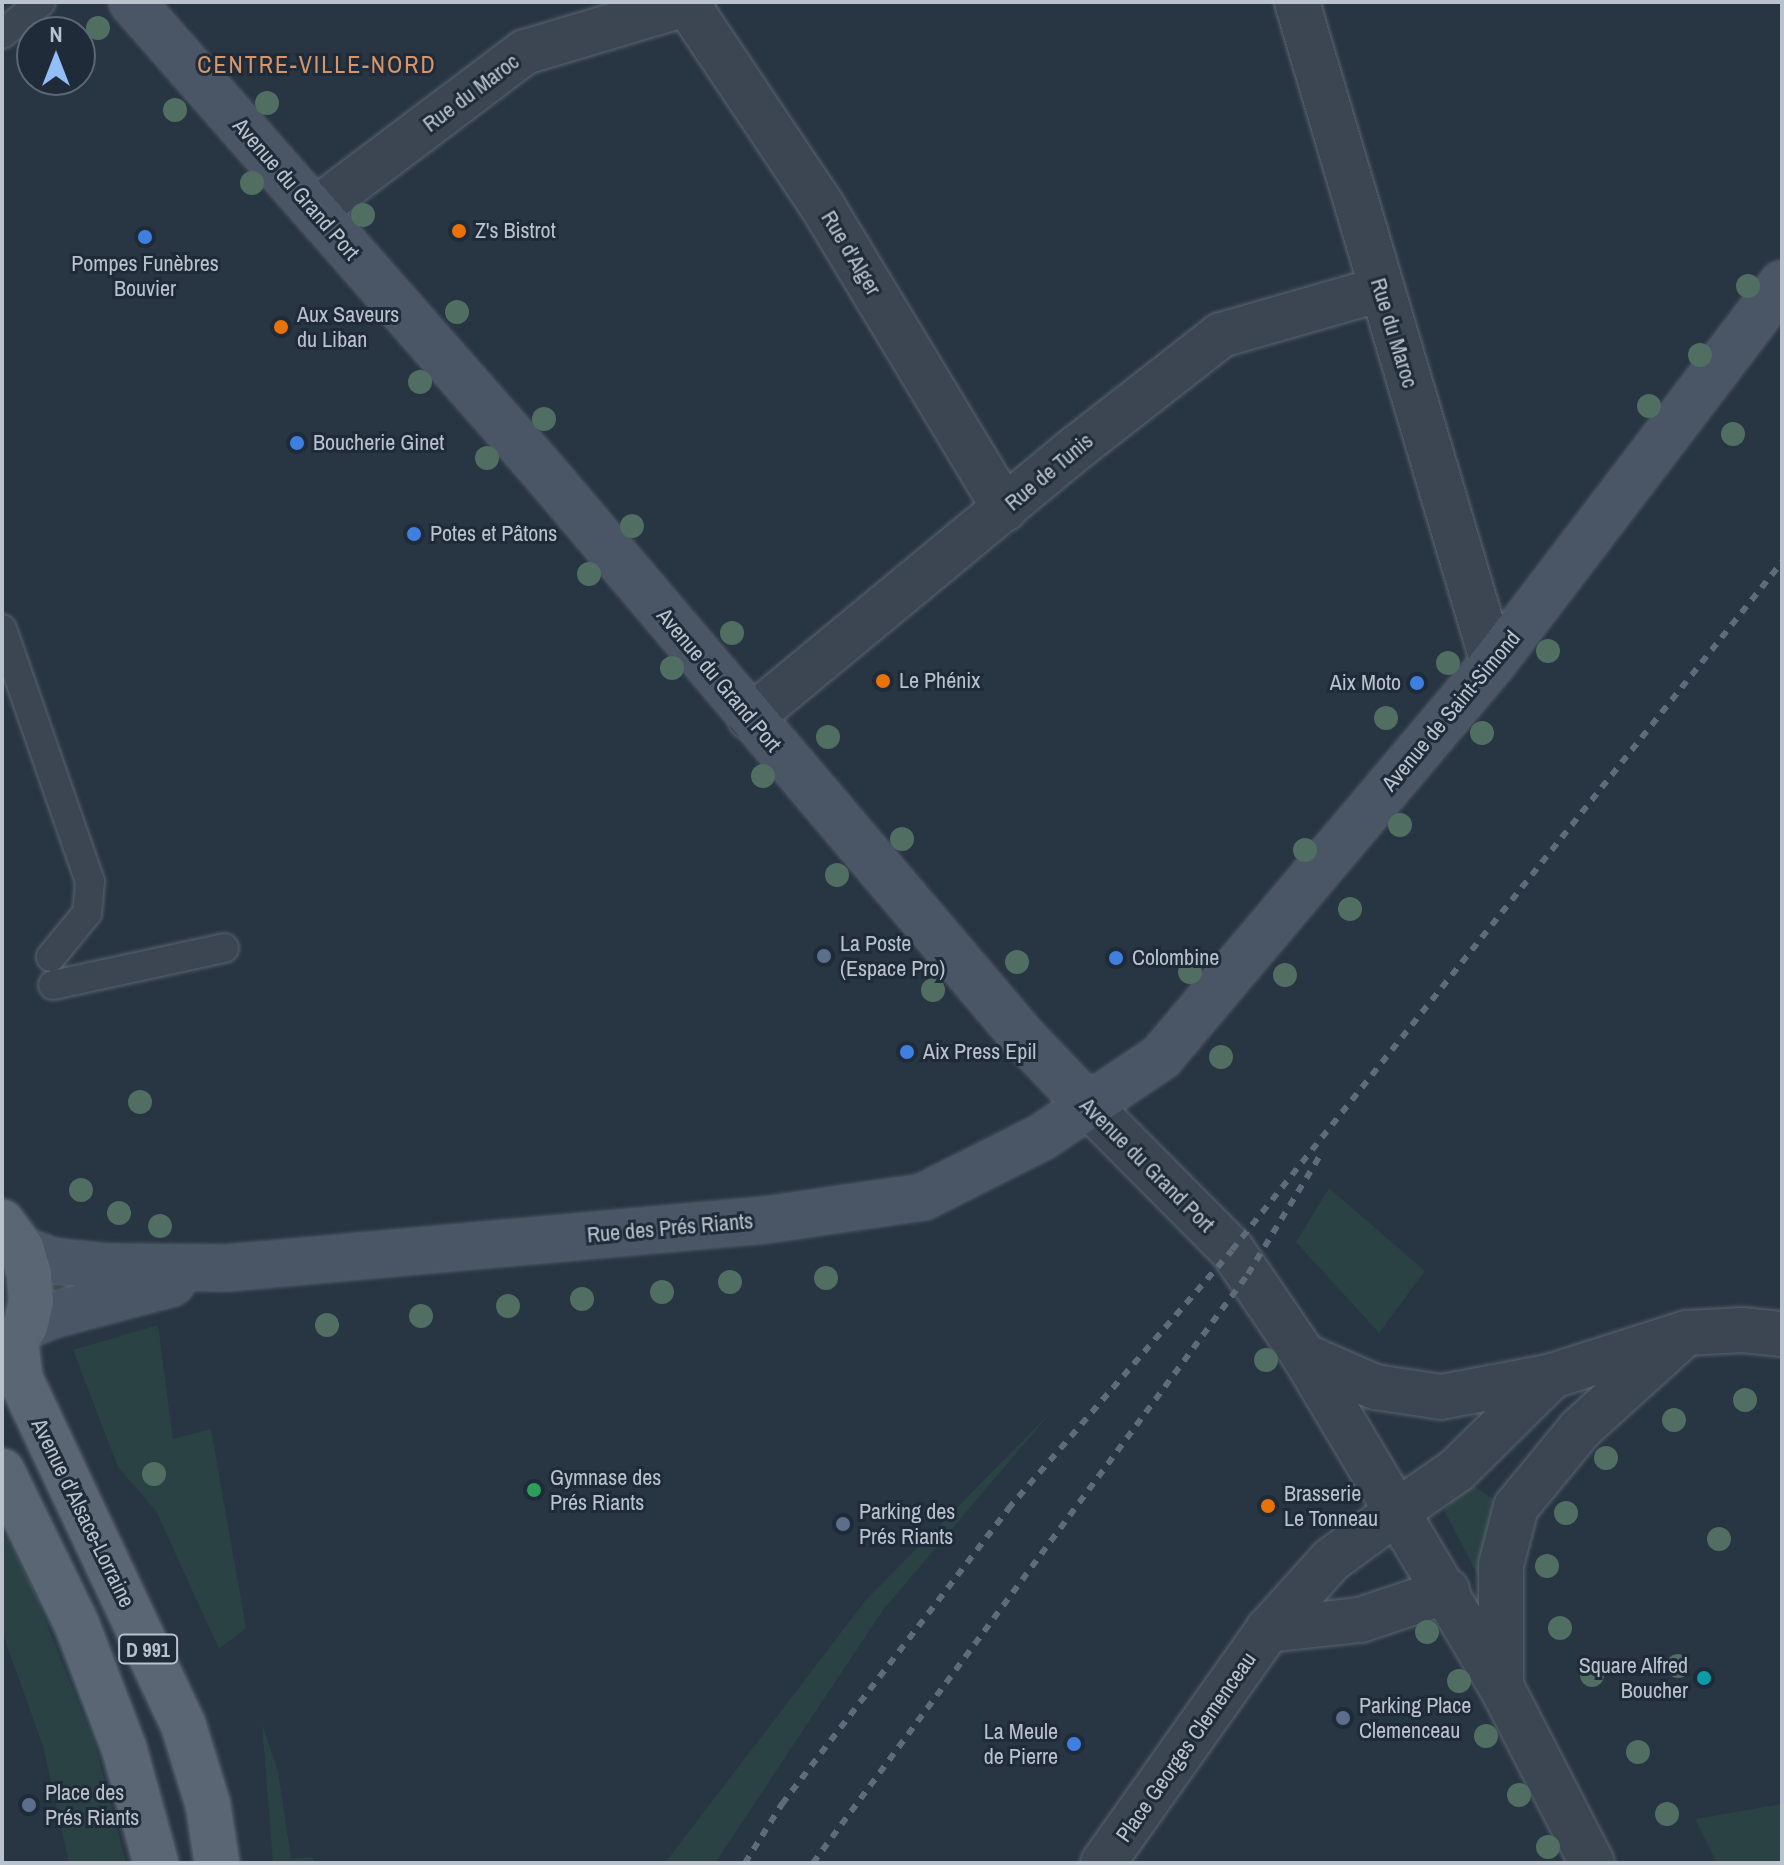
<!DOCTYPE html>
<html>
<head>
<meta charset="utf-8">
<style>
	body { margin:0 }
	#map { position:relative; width:1784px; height:1865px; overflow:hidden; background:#283543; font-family:"Archivo Narrow",sans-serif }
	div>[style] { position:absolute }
	.green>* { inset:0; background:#2a4244 }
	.roads { filter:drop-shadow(0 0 2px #5a6470) drop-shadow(0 0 2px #5a6470) }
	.service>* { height:28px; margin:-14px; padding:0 14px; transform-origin:14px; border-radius:14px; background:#3c4653 }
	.minor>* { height:44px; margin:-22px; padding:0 22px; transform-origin:22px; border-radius:22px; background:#3c4653 }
	.tertiary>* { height:44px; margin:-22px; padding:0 22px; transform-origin:22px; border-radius:22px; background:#3c4653 }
	.secondary>* { height:44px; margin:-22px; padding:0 22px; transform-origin:22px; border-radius:22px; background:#4a5666 }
	.primary>* { height:44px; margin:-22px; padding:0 22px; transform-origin:22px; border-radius:22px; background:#5a6673 }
	.rail>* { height:6px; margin-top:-3px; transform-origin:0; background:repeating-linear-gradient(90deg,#5e6b7a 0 8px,transparent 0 16px) }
	.trees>* { width:24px; height:24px; margin:-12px; border-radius:50%; background:#506e61 }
	.dots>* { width:22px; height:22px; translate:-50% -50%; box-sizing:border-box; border:4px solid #202b39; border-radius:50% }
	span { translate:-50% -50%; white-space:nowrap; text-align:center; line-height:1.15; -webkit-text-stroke:6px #202b39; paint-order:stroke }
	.shield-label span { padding:2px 6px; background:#202b39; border:2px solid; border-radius:6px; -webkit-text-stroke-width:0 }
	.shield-label { font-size:20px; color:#b9c2cd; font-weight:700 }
	.street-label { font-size:22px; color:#b9c2cd }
	.poi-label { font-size:22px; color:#b9c2cd }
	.left { translate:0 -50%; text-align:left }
	.right { translate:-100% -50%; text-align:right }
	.neighbourhood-label { font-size:24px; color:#d6956b; letter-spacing:2px }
	.frame { position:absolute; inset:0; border:4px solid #b9c2cd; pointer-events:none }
	.north { position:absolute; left:16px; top:16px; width:80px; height:80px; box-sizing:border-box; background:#202b39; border:2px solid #5d6774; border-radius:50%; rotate:0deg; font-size:22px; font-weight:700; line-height:32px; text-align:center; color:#b9c2cd }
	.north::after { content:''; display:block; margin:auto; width:28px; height:36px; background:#93bef8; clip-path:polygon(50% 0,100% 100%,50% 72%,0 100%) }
</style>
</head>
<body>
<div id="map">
	<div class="green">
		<i style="clip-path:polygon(1329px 1188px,1425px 1271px,1379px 1333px,1296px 1242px)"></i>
		<i style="clip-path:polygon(158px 1325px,173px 1439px,211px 1429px,246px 1628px,219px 1649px,156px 1511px,118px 1467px,73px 1350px)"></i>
		<i style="clip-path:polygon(1052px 1411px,883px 1610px,715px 1863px,665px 1863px,865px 1601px)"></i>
		<i style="clip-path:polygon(1468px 1482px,1493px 1499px,1488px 1573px,1479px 1578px,1444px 1510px)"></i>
		<i style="clip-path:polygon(2px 1531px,32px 1587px,95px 1745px,126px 1863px,69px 1863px,43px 1746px,2px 1632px)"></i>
		<i style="clip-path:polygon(262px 1724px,278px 1771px,291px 1859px,313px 1857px,314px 1863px,273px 1863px)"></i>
		<i style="clip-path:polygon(1782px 1804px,1782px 1863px,1717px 1863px,1695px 1819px)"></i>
	</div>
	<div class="roads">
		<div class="service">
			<i style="left:2px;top:34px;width:50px;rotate:-39.4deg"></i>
			<i style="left:2px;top:629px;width:267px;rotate:70.8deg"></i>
			<i style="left:90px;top:881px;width:32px;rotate:95deg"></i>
			<i style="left:87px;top:913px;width:57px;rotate:129.3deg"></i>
			<i style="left:53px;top:985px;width:175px;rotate:-12.2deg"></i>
		</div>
		<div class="minor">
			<i style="left:1297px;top:2px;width:689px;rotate:73.48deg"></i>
			<i style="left:687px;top:4px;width:241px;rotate:56.2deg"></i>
			<i style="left:821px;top:204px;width:356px;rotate:58.9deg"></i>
			<i style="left:315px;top:210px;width:263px;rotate:-37deg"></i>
			<i style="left:525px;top:52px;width:175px;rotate:-16.6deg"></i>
			<i style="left:750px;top:718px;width:427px;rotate:-39.6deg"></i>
			<i style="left:1079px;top:446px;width:180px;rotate:-38deg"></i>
			<i style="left:1221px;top:335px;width:166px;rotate:-16deg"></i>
			<i style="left:1304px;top:1356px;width:77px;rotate:23.6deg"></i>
			<i style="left:1375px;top:1387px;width:67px;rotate:8.6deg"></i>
			<i style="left:1441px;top:1397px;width:113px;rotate:-10.7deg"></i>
			<i style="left:1552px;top:1376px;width:142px;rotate:-17.7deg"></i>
			<i style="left:1687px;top:1333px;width:56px;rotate:-3.1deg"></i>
			<i style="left:1743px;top:1330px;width:39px;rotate:6deg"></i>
			<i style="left:1398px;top:1511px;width:72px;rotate:-34.8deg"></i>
			<i style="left:1457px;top:1470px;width:134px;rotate:-44.7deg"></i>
			<i style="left:1501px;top:1686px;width:121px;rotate:-90deg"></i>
			<i style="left:1501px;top:1565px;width:60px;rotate:-75.5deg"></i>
			<i style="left:1516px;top:1507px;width:101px;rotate:-50.6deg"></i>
			<i style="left:1580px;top:1429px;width:130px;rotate:-42.2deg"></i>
		</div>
		<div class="tertiary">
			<i style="left:1089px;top:1106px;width:203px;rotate:45.2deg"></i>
			<i style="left:1232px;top:1250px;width:128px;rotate:55.8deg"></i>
			<i style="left:1304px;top:1356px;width:384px;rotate:59.2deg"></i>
			<i style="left:1501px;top:1686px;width:199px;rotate:62.8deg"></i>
			<i style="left:1268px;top:1630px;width:93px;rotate:-6.2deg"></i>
			<i style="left:1360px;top:1620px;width:92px;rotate:-18.4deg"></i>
			<i style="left:1103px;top:1863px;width:286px;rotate:-54.7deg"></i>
			<i style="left:1268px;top:1630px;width:94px;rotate:-48deg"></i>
			<i style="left:1331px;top:1560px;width:83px;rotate:-36.2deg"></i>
		</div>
		<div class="secondary">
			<i style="left:132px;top:2px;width:626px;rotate:48.75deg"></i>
			<i style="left:545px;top:473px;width:739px;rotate:49.72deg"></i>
			<i style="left:1023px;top:1037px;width:95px;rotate:46.3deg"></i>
			<i style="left:22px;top:1250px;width:32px;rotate:20deg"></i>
			<i style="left:52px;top:1261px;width:54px;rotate:6.3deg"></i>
			<i style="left:106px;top:1267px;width:121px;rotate:0.5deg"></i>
			<i style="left:227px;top:1268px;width:540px;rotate:-5.1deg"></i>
			<i style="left:765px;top:1220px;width:160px;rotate:-8.3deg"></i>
			<i style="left:923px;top:1197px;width:133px;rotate:-26.8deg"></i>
			<i style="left:1042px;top:1137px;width:143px;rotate:-33.9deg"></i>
			<i style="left:1161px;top:1057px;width:515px;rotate:-49.88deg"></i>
			<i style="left:1493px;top:663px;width:477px;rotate:-52.7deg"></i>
			<i style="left:25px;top:1326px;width:29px;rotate:-22deg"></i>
			<i style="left:52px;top:1315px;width:124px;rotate:-14.9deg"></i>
		</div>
		<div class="primary">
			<i style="left:2px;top:1222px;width:34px;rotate:54deg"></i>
			<i style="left:22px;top:1250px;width:26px;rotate:74deg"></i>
			<i style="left:29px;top:1275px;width:26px;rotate:86deg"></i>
			<i style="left:31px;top:1301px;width:26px;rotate:103deg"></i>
			<i style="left:25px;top:1326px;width:40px;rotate:124.9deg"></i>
			<i style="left:16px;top:1343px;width:35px;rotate:83deg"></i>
			<i style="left:20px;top:1378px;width:382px;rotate:64.8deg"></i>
			<i style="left:183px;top:1724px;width:85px;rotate:72.8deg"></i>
			<i style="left:208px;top:1805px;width:59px;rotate:81.2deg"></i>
			<i style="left:2px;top:1471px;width:171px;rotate:64deg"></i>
			<i style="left:77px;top:1625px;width:132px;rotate:69.1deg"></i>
			<i style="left:124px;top:1748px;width:119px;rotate:74.5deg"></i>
		</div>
	</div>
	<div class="rail">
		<i style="left:745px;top:1863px;width:70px;rotate:-57.9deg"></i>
		<i style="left:782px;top:1804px;width:372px;rotate:-52.5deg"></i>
		<i style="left:1008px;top:1509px;width:342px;rotate:-49.1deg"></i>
		<i style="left:1232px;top:1250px;width:881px;rotate:-51.36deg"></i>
		<i style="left:813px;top:1863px;width:732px;rotate:-53.55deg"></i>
		<i style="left:1248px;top:1274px;width:137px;rotate:-58.7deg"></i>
	</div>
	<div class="trees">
		<i style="left:98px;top:28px"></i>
		<i style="left:267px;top:103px"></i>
		<i style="left:175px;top:110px"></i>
		<i style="left:252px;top:183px"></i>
		<i style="left:363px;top:215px"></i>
		<i style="left:1748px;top:286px"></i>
		<i style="left:457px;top:312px"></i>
		<i style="left:1700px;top:355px"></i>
		<i style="left:420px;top:382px"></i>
		<i style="left:1649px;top:406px"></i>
		<i style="left:544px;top:419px"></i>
		<i style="left:1733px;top:434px"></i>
		<i style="left:487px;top:458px"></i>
		<i style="left:632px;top:526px"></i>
		<i style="left:589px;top:574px"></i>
		<i style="left:732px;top:633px"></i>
		<i style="left:1548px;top:651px"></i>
		<i style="left:1448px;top:663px"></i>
		<i style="left:672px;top:668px"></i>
		<i style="left:1386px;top:718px"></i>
		<i style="left:1482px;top:733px"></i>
		<i style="left:828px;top:737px"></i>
		<i style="left:763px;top:776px"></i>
		<i style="left:1400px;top:825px"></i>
		<i style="left:902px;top:839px"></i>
		<i style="left:1305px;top:850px"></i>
		<i style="left:837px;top:875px"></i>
		<i style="left:1350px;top:909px"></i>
		<i style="left:1017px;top:962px"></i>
		<i style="left:1190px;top:972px"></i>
		<i style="left:1285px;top:975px"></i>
		<i style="left:933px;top:990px"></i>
		<i style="left:1221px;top:1057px"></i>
		<i style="left:140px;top:1102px"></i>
		<i style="left:81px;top:1190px"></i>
		<i style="left:119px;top:1213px"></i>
		<i style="left:160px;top:1226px"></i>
		<i style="left:826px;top:1278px"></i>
		<i style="left:730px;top:1282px"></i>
		<i style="left:662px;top:1292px"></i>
		<i style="left:582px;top:1299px"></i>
		<i style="left:508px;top:1306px"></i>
		<i style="left:421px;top:1316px"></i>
		<i style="left:327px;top:1325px"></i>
		<i style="left:1266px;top:1360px"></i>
		<i style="left:1745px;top:1400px"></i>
		<i style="left:1674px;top:1420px"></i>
		<i style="left:1606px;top:1458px"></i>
		<i style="left:154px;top:1474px"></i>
		<i style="left:1566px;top:1513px"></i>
		<i style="left:1719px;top:1539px"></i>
		<i style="left:1547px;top:1566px"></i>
		<i style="left:1560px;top:1628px"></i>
		<i style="left:1427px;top:1632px"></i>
		<i style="left:1678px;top:1666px"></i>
		<i style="left:1592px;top:1675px"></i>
		<i style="left:1459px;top:1681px"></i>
		<i style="left:1486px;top:1736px"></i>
		<i style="left:1638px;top:1752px"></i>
		<i style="left:1519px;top:1795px"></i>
		<i style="left:1667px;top:1814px"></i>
		<i style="left:1548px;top:1847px"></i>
	</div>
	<div class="dots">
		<i style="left:459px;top:231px;background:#e8710a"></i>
		<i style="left:145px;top:237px;background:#3f7fe0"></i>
		<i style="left:281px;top:327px;background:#e8710a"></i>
		<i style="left:297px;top:443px;background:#3f7fe0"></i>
		<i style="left:414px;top:534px;background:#3f7fe0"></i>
		<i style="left:883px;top:681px;background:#e8710a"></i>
		<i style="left:1417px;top:683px;background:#3f7fe0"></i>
		<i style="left:824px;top:956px;background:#5c6f8a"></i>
		<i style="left:1116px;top:958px;background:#3f7fe0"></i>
		<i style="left:907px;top:1052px;background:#3f7fe0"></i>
		<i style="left:534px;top:1490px;background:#2e9e5b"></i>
		<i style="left:1268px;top:1506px;background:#e8710a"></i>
		<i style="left:843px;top:1524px;background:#5c6f8a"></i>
		<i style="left:1704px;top:1678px;background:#0f9aa8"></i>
		<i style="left:1343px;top:1718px;background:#5c6f8a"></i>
		<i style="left:1074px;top:1744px;background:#3f7fe0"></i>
		<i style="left:29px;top:1805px;background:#5c6f8a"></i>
	</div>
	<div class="shield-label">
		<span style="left:148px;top:1649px">D 991</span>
	</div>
	<div class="street-label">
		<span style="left:471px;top:93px;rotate:-37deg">Rue du Maroc</span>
		<span style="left:296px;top:189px;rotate:49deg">Avenue du Grand Port</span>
		<span style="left:851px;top:253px;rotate:59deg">Rue d'Alger</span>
		<span style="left:1394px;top:333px;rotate:73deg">Rue du Maroc</span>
		<span style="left:1049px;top:472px;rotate:-40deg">Rue de Tunis</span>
		<span style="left:719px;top:680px;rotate:50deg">Avenue du Grand Port</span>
		<span style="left:1451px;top:711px;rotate:-50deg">Avenue de Saint-Simond</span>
		<span style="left:1147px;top:1165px;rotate:45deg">Avenue du Grand Port</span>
		<span style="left:670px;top:1228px;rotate:-5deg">Rue des Prés Riants</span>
		<span style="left:83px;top:1513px;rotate:64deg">Avenue d'Alsace-Lorraine</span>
		<span style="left:1186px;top:1747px;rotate:-55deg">Place Georges Clemenceau</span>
	</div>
	<div class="poi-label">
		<span class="left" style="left:475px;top:231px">Z's Bistrot</span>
		<span style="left:145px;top:276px">Pompes Funèbres<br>Bouvier</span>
		<span class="left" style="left:297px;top:327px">Aux Saveurs<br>du Liban</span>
		<span class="left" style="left:313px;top:443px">Boucherie Ginet</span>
		<span class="left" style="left:430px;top:534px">Potes et Pâtons</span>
		<span class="left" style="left:899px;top:681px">Le Phénix</span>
		<span class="right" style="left:1401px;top:683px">Aix Moto</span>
		<span class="left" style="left:840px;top:956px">La Poste<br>(Espace Pro)</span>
		<span class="left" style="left:1132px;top:958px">Colombine</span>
		<span class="left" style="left:923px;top:1052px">Aix Press Epil</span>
		<span class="left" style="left:550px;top:1490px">Gymnase des<br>Prés Riants</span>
		<span class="left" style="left:1284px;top:1506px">Brasserie<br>Le Tonneau</span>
		<span class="left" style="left:859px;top:1524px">Parking des<br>Prés Riants</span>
		<span class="right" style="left:1688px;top:1678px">Square Alfred<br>Boucher</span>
		<span class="left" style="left:1359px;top:1718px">Parking Place<br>Clemenceau</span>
		<span class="right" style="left:1058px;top:1744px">La Meule<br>de Pierre</span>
		<span class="left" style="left:45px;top:1805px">Place des<br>Prés Riants</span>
	</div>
	<div class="neighbourhood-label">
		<span style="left:317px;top:65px">CENTRE-VILLE-NORD</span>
	</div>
	<div class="frame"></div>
	<div class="north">N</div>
</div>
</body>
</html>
